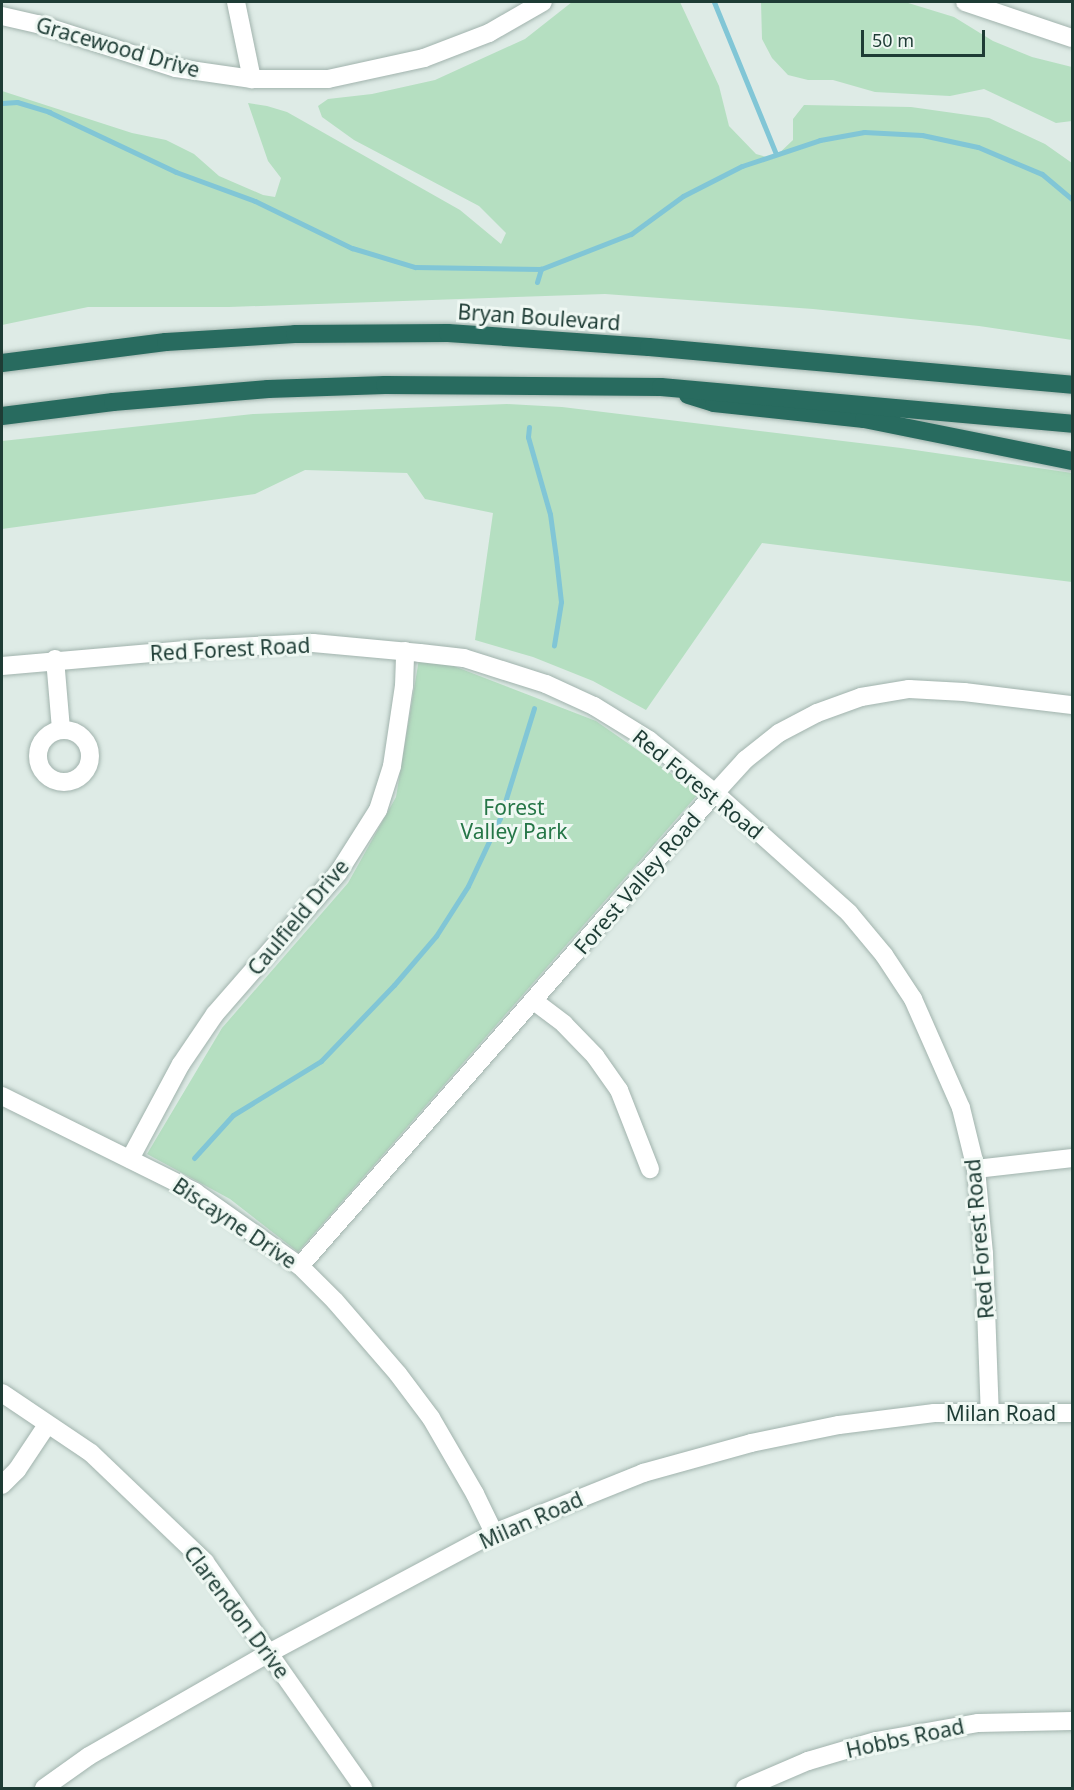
<!DOCTYPE html>
<html>
<head>
<meta charset="utf-8">
<style>
	body { margin:0 }
	#map { position:relative; width:1074px; height:1790px; overflow:hidden; background:#deebe6; font-family:"Noto Sans",sans-serif }
	div>[style] { position:absolute }
	.green>* { inset:0; background:#b5dfc1 }
	.stream>* { height:5px; margin:-2.5px; padding:0 2.5px; transform-origin:2.5px; border-radius:2.5px; background:#81c6d6 }
	.roads { filter:drop-shadow(0 0 2px #a1b3ad) drop-shadow(0 0 2px #a1b3ad) }
	.minor>* { height:18px; margin:-9px; padding:0 9px; transform-origin:9px; border-radius:9px; background:#fff }
	.minor>.ring { margin:-9px; padding:0; box-sizing:content-box; background:none; border:18px solid #fff; border-radius:50% }
	.tertiary>* { height:18px; margin:-9px; padding:0 9px; transform-origin:9px; border-radius:9px; background:#fff }
	.motorway>* { height:18px; margin:-9px; padding:0 9px; transform-origin:9px; border-radius:9px; background:#286b5f }
	span { translate:-50% -50%; white-space:nowrap; text-align:center; line-height:1.15; -webkit-text-stroke:6px #eff8f3; paint-order:stroke }
	.street-label { font-size:21px; color:#1e3c35 }
	.park-label { font-size:21px; color:#257647 }
	.frame { position:absolute; inset:0; border:3px solid #1e3c35; pointer-events:none }
	.scale { position:absolute; left:861px; top:30px; width:124px; height:27px; box-sizing:border-box; border:3px solid #1e3c35; border-top:0; padding-left:8px; font-size:18px; line-height:21px; white-space:nowrap; color:#1e3c35; -webkit-text-stroke:4px #eff8f3; paint-order:stroke }
</style>
</head>
<body>
<div id="map">
	<div class="green">
		<i style="clip-path:polygon(572px 2px,680px 2px,719px 86px,729px 126px,756px 154px,773px 159px,793px 140px,793px 119px,804px 105px,911px 107px,989px 118px,1045px 144px,1072px 163px,1072px 340px,979px 326px,813px 309px,605px 294px,229px 307px,88px 307px,2px 325px,2px 91px,132px 133px,166px 140px,194px 154px,219px 176px,263px 195px,275px 197px,281px 178px,268px 161px,248px 103px,267px 106px,287px 112px,460px 210px,501px 244px,506px 233px,479px 206px,354px 140px,322px 117px,318px 106px,328px 99px,372px 94px,435px 80px,525px 39px)"></i>
		<i style="clip-path:polygon(761px 2px,905px 2px,954px 17px,993px 41px,1032px 57px,1072px 67px,1072px 121px,1056px 123px,984px 89px,950px 96px,875px 92px,833px 80px,808px 80px,788px 75px,772px 58px,762px 39px)"></i>
		<i style="clip-path:polygon(507px 404px,562px 407px,901px 448px,1072px 473px,1072px 582px,762px 543px,646px 710px,593px 681px,533px 657px,475px 640px,493px 513px,425px 499px,407px 473px,305px 470px,255px 494px,2px 529px,2px 441px,253px 414px)"></i>
		<i style="clip-path:polygon(420px 653px,596px 721px,699px 793px,298px 1252px,230px 1199px,147px 1154px,222px 1028px,348px 883px,396px 797px)"></i>
	</div>
	<div class="stream">
		<i style="left:714px;top:2px;width:164px;rotate:67.8deg"></i>
		<i style="left:2px;top:103px;width:15px;rotate:-4deg"></i>
		<i style="left:17px;top:102px;width:34px;rotate:17deg"></i>
		<i style="left:49px;top:112px;width:140px;rotate:25.3deg"></i>
		<i style="left:176px;top:172px;width:84px;rotate:20.2deg"></i>
		<i style="left:255px;top:201px;width:108px;rotate:25.9deg"></i>
		<i style="left:352px;top:248px;width:66px;rotate:16.8deg"></i>
		<i style="left:415px;top:267px;width:126px;rotate:0.9deg"></i>
		<i style="left:541px;top:269px;width:97px;rotate:-21.3deg"></i>
		<i style="left:631px;top:234px;width:64px;rotate:-36.2deg"></i>
		<i style="left:683px;top:196px;width:66px;rotate:-27deg"></i>
		<i style="left:742px;top:166px;width:82px;rotate:-18.4deg"></i>
		<i style="left:820px;top:140px;width:45px;rotate:-10.3deg"></i>
		<i style="left:864px;top:132px;width:58px;rotate:3deg"></i>
		<i style="left:922px;top:135px;width:57px;rotate:12.1deg"></i>
		<i style="left:978px;top:147px;width:69px;rotate:22.9deg"></i>
		<i style="left:1042px;top:174px;width:39px;rotate:40deg"></i>
		<i style="left:537px;top:282px;width:14px;rotate:-73deg"></i>
		<i style="left:529px;top:427px;width:10px;rotate:96deg"></i>
		<i style="left:528px;top:437px;width:80px;rotate:74.1deg"></i>
		<i style="left:550px;top:514px;width:44px;rotate:82.2deg"></i>
		<i style="left:556px;top:558px;width:44px;rotate:83.5deg"></i>
		<i style="left:561px;top:602px;width:44px;rotate:99.2deg"></i>
		<i style="left:194px;top:1158px;width:58px;rotate:-47.8deg"></i>
		<i style="left:233px;top:1115px;width:103px;rotate:-31.5deg"></i>
		<i style="left:321px;top:1061px;width:105px;rotate:-46.2deg"></i>
		<i style="left:394px;top:985px;width:65px;rotate:-49.4deg"></i>
		<i style="left:436px;top:936px;width:59px;rotate:-57.4deg"></i>
		<i style="left:468px;top:886px;width:75px;rotate:-64.8deg"></i>
		<i style="left:500px;top:818px;width:115px;rotate:-72.8deg"></i>
	</div>
	<div class="roads">
		<div class="minor">
			<i style="left:236px;top:2px;width:79px;rotate:78.3deg"></i>
			<i style="left:965px;top:2px;width:113px;rotate:18.6deg"></i>
			<i style="left:2px;top:16px;width:37px;rotate:13deg"></i>
			<i style="left:38px;top:24px;width:145px;rotate:17.7deg"></i>
			<i style="left:176px;top:68px;width:77px;rotate:8.2deg"></i>
			<i style="left:252px;top:79px;width:76px"></i>
			<i style="left:328px;top:79px;width:98px;rotate:-12.3deg"></i>
			<i style="left:424px;top:58px;width:70px;rotate:-21deg"></i>
			<i style="left:489px;top:33px;width:62px;rotate:-29.9deg"></i>
			<i style="left:55px;top:659px;width:70px;rotate:85.1deg"></i>
			<i style="left:2px;top:666px;width:196px;rotate:-5deg"></i>
			<i style="left:197px;top:649px;width:116px;rotate:-3deg"></i>
			<i style="left:313px;top:643px;width:107px;rotate:5.3deg"></i>
			<i style="left:420px;top:653px;width:44px;rotate:6.5deg"></i>
			<i style="left:464px;top:658px;width:86px;rotate:17.6deg"></i>
			<i style="left:546px;top:684px;width:53px;rotate:24.6deg"></i>
			<i style="left:594px;top:706px;width:65px;rotate:31.7deg"></i>
			<i style="left:649px;top:740px;width:85px;rotate:38.8deg"></i>
			<i style="left:715px;top:793px;width:180px;rotate:41.8deg"></i>
			<i style="left:849px;top:913px;width:55px;rotate:50.2deg"></i>
			<i style="left:884px;top:955px;width:53px;rotate:56.6deg"></i>
			<i style="left:913px;top:999px;width:119px;rotate:66.2deg"></i>
			<i style="left:961px;top:1108px;width:63px;rotate:76.2deg"></i>
			<i style="left:976px;top:1169px;width:85px;rotate:84.6deg"></i>
			<i style="left:984px;top:1254px;width:160px;rotate:87.9deg"></i>
			<i class="ring" style="left:38px;top:730px;width:34px;height:34px"></i>
			<i style="left:534px;top:1001px;width:38px;rotate:37deg"></i>
			<i style="left:564px;top:1024px;width:45px;rotate:45.9deg"></i>
			<i style="left:595px;top:1056px;width:42px;rotate:54.8deg"></i>
			<i style="left:619px;top:1090px;width:85px;rotate:68.6deg"></i>
			<i style="left:2px;top:1096px;width:216px;rotate:26.4deg"></i>
			<i style="left:195px;top:1192px;width:128px;rotate:35.2deg"></i>
			<i style="left:300px;top:1266px;width:49px;rotate:45deg"></i>
			<i style="left:335px;top:1301px;width:96px;rotate:49.2deg"></i>
			<i style="left:398px;top:1374px;width:55px;rotate:53.1deg"></i>
			<i style="left:431px;top:1418px;width:88px;rotate:59.9deg"></i>
			<i style="left:475px;top:1494px;width:43px;rotate:64deg"></i>
			<i style="left:130px;top:1159px;width:108px;rotate:-61.8deg"></i>
			<i style="left:181px;top:1064px;width:60px;rotate:-55.8deg"></i>
			<i style="left:215px;top:1014px;width:187px;rotate:-48.9deg"></i>
			<i style="left:338px;top:873px;width:75px;rotate:-57.6deg"></i>
			<i style="left:378px;top:810px;width:46px;rotate:-72.3deg"></i>
			<i style="left:392px;top:766px;width:81px;rotate:-81.5deg"></i>
			<i style="left:404px;top:686px;width:35px;rotate:-88deg"></i>
			<i style="left:976px;top:1169px;width:97px;rotate:-6.5deg"></i>
			<i style="left:300px;top:1266px;width:629px;rotate:-48.74deg"></i>
			<i style="left:715px;top:793px;width:45px;rotate:-47.7deg"></i>
			<i style="left:745px;top:760px;width:43px;rotate:-38.5deg"></i>
			<i style="left:779px;top:733px;width:43px;rotate:-27.8deg"></i>
			<i style="left:817px;top:713px;width:47px;rotate:-20deg"></i>
			<i style="left:861px;top:697px;width:49px;rotate:-9.5deg"></i>
			<i style="left:909px;top:689px;width:55px;rotate:3.1deg"></i>
			<i style="left:964px;top:692px;width:109px;rotate:6.9deg"></i>
			<i style="left:2px;top:1393px;width:107px;rotate:34deg"></i>
			<i style="left:91px;top:1453px;width:158px;rotate:43.7deg"></i>
			<i style="left:205px;top:1562px;width:276px;rotate:55deg"></i>
			<i style="left:2px;top:1485px;width:21px;rotate:-45deg"></i>
			<i style="left:17px;top:1470px;width:54px;rotate:-56.3deg"></i>
			<i style="left:44px;top:1788px;width:55px;rotate:-35.4deg"></i>
			<i style="left:89px;top:1756px;width:207px;rotate:-29.8deg"></i>
			<i style="left:269px;top:1653px;width:255px;rotate:-28.1deg"></i>
			<i style="left:494px;top:1533px;width:161px;rotate:-21.9deg"></i>
			<i style="left:643px;top:1473px;width:112px;rotate:-15.5deg"></i>
			<i style="left:751px;top:1443px;width:90px;rotate:-11.6deg"></i>
			<i style="left:839px;top:1425px;width:96px;rotate:-7.2deg"></i>
			<i style="left:934px;top:1413px;width:138px"></i>
		</div>
		<div class="tertiary">
			<i style="left:745px;top:1788px;width:69px;rotate:-23.2deg"></i>
			<i style="left:808px;top:1761px;width:71px;rotate:-16.4deg"></i>
			<i style="left:876px;top:1741px;width:104px;rotate:-10deg"></i>
			<i style="left:978px;top:1723px;width:94px;rotate:-1.2deg"></i>
		</div>
		<div class="motorway">
			<i style="left:2px;top:363px;width:165px;rotate:-7.3deg"></i>
			<i style="left:166px;top:342px;width:129px;rotate:-3.5deg"></i>
			<i style="left:295px;top:334px;width:153px;rotate:-0.4deg"></i>
			<i style="left:448px;top:333px;width:201px;rotate:4deg"></i>
			<i style="left:649px;top:347px;width:425px;rotate:5.1deg"></i>
			<i style="left:688px;top:395px;width:27px;rotate:17deg"></i>
			<i style="left:714px;top:403px;width:151px;rotate:6.1deg"></i>
			<i style="left:864px;top:419px;width:212px;rotate:11.4deg"></i>
			<i style="left:2px;top:416px;width:112px;rotate:-7.2deg"></i>
			<i style="left:113px;top:402px;width:156px;rotate:-4.8deg"></i>
			<i style="left:268px;top:389px;width:117px;rotate:-2deg"></i>
			<i style="left:385px;top:385px;width:276px;rotate:0.4deg"></i>
			<i style="left:661px;top:387px;width:413px;rotate:5.1deg"></i>
		</div>
	</div>
	<div class="street-label">
		<span style="left:118px;top:47px;rotate:16deg">Gracewood Drive</span>
		<span style="left:539px;top:317px;rotate:4deg">Bryan Boulevard</span>
		<span style="left:230px;top:649px;rotate:-3deg">Red Forest Road</span>
		<span style="left:698px;top:784px;rotate:39deg">Red Forest Road</span>
		<span style="left:637px;top:883px;rotate:-49deg">Forest Valley Road</span>
		<span style="left:298px;top:917px;rotate:-50deg">Caulfield Drive</span>
		<span style="left:235px;top:1223px;rotate:34deg">Biscayne Drive</span>
		<span style="left:979px;top:1239px;rotate:-95deg">Red Forest Road</span>
		<span style="left:1001px;top:1413px">Milan Road</span>
		<span style="left:531px;top:1520px;rotate:-24deg">Milan Road</span>
		<span style="left:237px;top:1612px;rotate:53deg">Clarendon Drive</span>
		<span style="left:905px;top:1738px;rotate:-12deg">Hobbs Road</span>
	</div>
	<div class="park-label">
		<span style="left:514px;top:819px">Forest<br>Valley Park</span>
	</div>
	<div class="frame"></div>
	<div class="scale">50 m</div>
</div>
</body>
</html>
